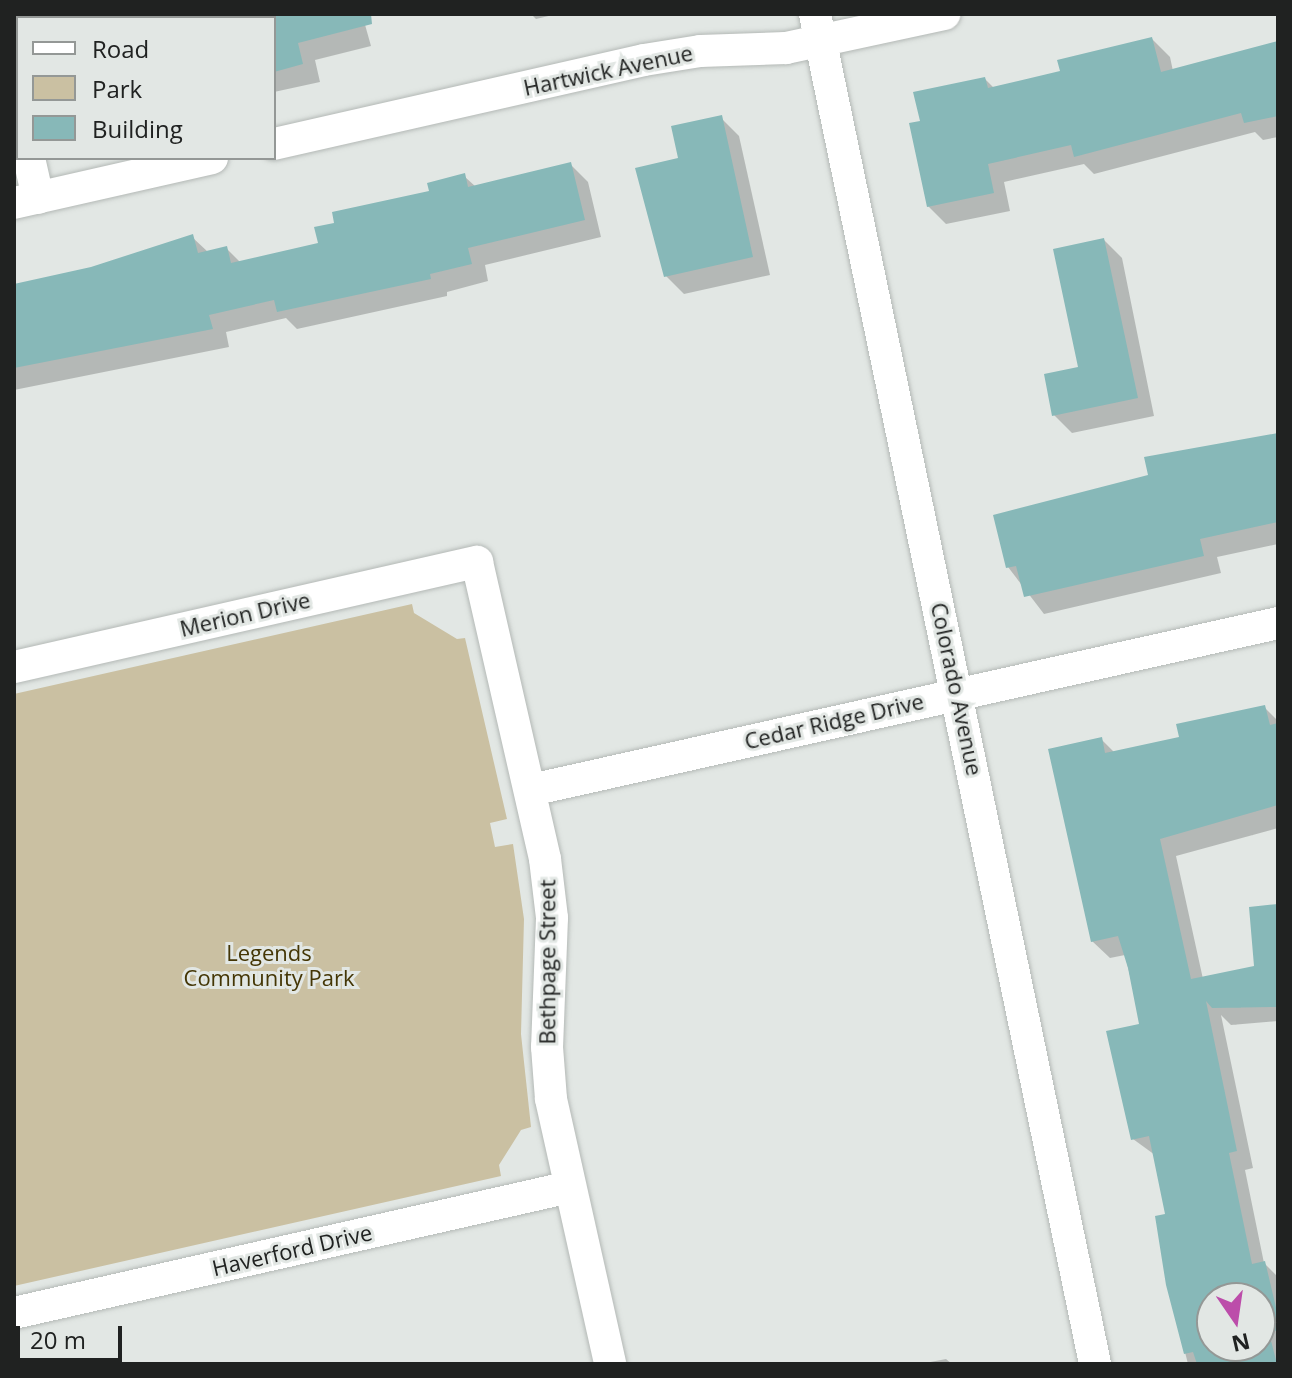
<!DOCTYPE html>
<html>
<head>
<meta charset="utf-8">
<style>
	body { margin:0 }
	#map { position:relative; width:1292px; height:1378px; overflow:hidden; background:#e2e7e4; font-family:"Open Sans",sans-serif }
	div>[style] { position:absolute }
	.green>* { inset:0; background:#cac0a2 }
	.shadow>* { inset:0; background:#0003 }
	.building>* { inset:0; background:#87b8b8 }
	.roads { filter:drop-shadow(0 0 2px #b4b9b6) drop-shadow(0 0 2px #b4b9b6) }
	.street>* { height:32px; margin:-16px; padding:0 16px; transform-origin:16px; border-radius:16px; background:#fff }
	span { translate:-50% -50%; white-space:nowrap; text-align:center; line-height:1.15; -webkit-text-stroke:6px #e2e7e4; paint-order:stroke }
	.street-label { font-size:22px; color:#202221 }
	.park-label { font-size:22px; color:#443605 }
	.frame { position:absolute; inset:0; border:16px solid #202221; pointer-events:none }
	.legend { position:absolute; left:16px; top:16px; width:260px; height:144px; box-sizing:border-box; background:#e2e7e4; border:2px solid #949896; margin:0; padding:10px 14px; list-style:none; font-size:24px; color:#202221 }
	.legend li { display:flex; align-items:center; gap:16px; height:40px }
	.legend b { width:40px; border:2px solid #949896 }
	.north { position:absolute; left:1196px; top:1282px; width:80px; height:80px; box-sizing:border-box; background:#e2e7e4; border:2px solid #949896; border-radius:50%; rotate:167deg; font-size:22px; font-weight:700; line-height:32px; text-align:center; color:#202221 }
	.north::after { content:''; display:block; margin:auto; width:28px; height:36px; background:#bc4daa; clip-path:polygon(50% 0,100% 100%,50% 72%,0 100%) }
	.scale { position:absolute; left:16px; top:1326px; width:106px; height:36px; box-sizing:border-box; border:4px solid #202221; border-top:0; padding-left:10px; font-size:24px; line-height:28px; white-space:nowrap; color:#202221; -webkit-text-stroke:6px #e2e7e4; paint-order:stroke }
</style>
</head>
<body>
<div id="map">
	<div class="green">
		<i style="clip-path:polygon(412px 604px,414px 613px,457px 639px,465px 638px,507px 819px,490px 823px,495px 847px,513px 844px,524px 919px,521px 1034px,531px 1127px,521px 1130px,499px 1165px,501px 1176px,14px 1286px,14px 694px)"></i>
	</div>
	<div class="shadow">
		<i style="clip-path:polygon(75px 14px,178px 14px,179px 18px,76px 18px)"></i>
		<i style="clip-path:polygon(235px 14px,362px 14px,371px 46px,315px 60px,320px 82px,274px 92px,274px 18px)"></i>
		<i style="clip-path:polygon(531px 14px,557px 14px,536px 19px)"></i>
		<i style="clip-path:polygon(1152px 39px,1170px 57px,1173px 71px,1278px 44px,1278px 137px,1263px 140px,1255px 132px,1094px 174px,1084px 164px,1004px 182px,1010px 211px,946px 224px,928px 206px,922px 123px,985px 79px,995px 89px,1062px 72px)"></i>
		<i style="clip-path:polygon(721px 118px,739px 136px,770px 275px,684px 294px,666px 276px,680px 160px)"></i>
		<i style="clip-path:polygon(570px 164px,588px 182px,601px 237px,485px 265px,488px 281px,447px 292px,447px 296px,297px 329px,286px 318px,226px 332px,229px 347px,14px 390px,14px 286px,91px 269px,192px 237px,208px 252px,226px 248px,240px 262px,320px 245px,464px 176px,476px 187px)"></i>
		<i style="clip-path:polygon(1104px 240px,1122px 258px,1154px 416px,1072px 433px,1054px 415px,1080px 369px)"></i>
		<i style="clip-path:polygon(1278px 435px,1278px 544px,1217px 557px,1221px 573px,1044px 614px,1008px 567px,1151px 477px,1147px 459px)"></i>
		<i style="clip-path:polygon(evenodd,1264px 707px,1278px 721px,1278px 828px,1176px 856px,1203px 979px,1256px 968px,1278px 906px,1278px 1021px,1231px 1025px,1221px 1015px,1253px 1168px,1245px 1170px,1264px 1263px,1278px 1277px,1278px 1364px,1188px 1364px,1168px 1285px,1167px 1215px,1155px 1155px,1133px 1139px,1142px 1025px,1125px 955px,1110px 958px,1092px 941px,1101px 739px,1115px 753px,1181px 739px,1264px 707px,1212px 1298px,1260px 1298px,1260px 1346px,1212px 1346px,1212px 1298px)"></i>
		<i style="clip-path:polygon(946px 1359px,952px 1364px,920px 1364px)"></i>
	</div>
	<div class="building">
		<i style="clip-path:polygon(274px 14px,371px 14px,372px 24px,298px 43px,303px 64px,274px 72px)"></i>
		<i style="clip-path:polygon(1152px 37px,1161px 72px,1278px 41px,1278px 116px,1244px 123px,1241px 113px,1074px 157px,1071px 145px,988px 164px,994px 193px,927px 207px,909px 123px,920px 121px,913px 92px,985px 77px,988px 88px,1060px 71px,1057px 60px)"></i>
		<i style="clip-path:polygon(722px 115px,753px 257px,664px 277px,635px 168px,678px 158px,671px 126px)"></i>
		<i style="clip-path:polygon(571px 162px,585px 220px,468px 248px,472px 264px,430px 274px,431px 279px,277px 312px,274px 300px,209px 315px,213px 329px,14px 368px,14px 284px,91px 267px,193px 234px,198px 253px,227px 246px,231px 263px,318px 243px,314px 227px,334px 223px,332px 212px,429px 191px,427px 183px,465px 173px,468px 187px)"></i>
		<i style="clip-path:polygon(1104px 238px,1138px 398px,1052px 416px,1044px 374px,1078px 367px,1053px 249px)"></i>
		<i style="clip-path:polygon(1278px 433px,1278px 522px,1200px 539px,1204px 556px,1024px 597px,1016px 566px,1006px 568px,993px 515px,1148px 475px,1144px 457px)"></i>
		<i style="clip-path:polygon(evenodd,1265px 705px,1270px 725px,1278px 723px,1278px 805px,1160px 839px,1191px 979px,1254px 966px,1249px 907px,1278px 904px,1278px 1007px,1212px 1008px,1206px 1001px,1237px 1151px,1229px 1153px,1252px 1264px,1265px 1261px,1278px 1316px,1278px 1330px,1269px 1333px,1277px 1364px,1197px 1364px,1193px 1352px,1184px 1354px,1166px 1285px,1155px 1216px,1165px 1214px,1149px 1136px,1131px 1140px,1106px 1031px,1139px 1024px,1128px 968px,1118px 936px,1091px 942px,1048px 749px,1102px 737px,1105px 753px,1179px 737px,1176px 724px,1265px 705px,1212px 1298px,1260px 1298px,1260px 1346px,1212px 1346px,1212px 1298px)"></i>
	</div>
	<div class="roads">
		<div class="street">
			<i style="left:815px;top:14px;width:1379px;rotate:78.28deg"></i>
			<i style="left:14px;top:92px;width:18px;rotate:77deg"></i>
			<i style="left:274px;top:144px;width:379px;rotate:-12.8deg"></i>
			<i style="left:644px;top:60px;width:57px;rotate:-9.1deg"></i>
			<i style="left:700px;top:51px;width:86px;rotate:-2deg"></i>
			<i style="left:786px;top:48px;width:162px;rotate:-12.1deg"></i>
			<i style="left:29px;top:158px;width:41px;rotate:77.3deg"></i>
			<i style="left:14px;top:203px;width:203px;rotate:-12.8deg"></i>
			<i style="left:14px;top:667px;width:475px;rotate:-12.8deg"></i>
			<i style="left:477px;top:562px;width:305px;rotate:77.1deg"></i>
			<i style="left:545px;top:859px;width:59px;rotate:83.2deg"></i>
			<i style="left:552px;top:918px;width:129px;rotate:92.2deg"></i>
			<i style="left:547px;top:1047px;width:52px;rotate:85.6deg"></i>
			<i style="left:551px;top:1099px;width:271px;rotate:77.4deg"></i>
			<i style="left:531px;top:790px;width:765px;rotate:-12.6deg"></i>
			<i style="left:14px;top:1313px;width:570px;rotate:-12.77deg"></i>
		</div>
	</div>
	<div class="street-label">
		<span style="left:608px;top:70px;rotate:-12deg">Hartwick Avenue</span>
		<span style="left:245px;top:614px;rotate:-13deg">Merion Drive</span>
		<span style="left:957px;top:689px;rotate:78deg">Colorado Avenue</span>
		<span style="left:834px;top:721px;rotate:-13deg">Cedar Ridge Drive</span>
		<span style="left:547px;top:962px;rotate:-90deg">Bethpage Street</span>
		<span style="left:292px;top:1250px;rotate:-13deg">Haverford Drive</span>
	</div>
	<div class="park-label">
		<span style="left:269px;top:965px">Legends<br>Community Park</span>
	</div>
	<div class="frame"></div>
	<ul class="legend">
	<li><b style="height:10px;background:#fff"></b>Road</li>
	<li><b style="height:22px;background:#cac0a2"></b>Park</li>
	<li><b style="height:22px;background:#87b8b8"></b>Building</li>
	</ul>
	<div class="north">N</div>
	<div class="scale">20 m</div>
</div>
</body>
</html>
